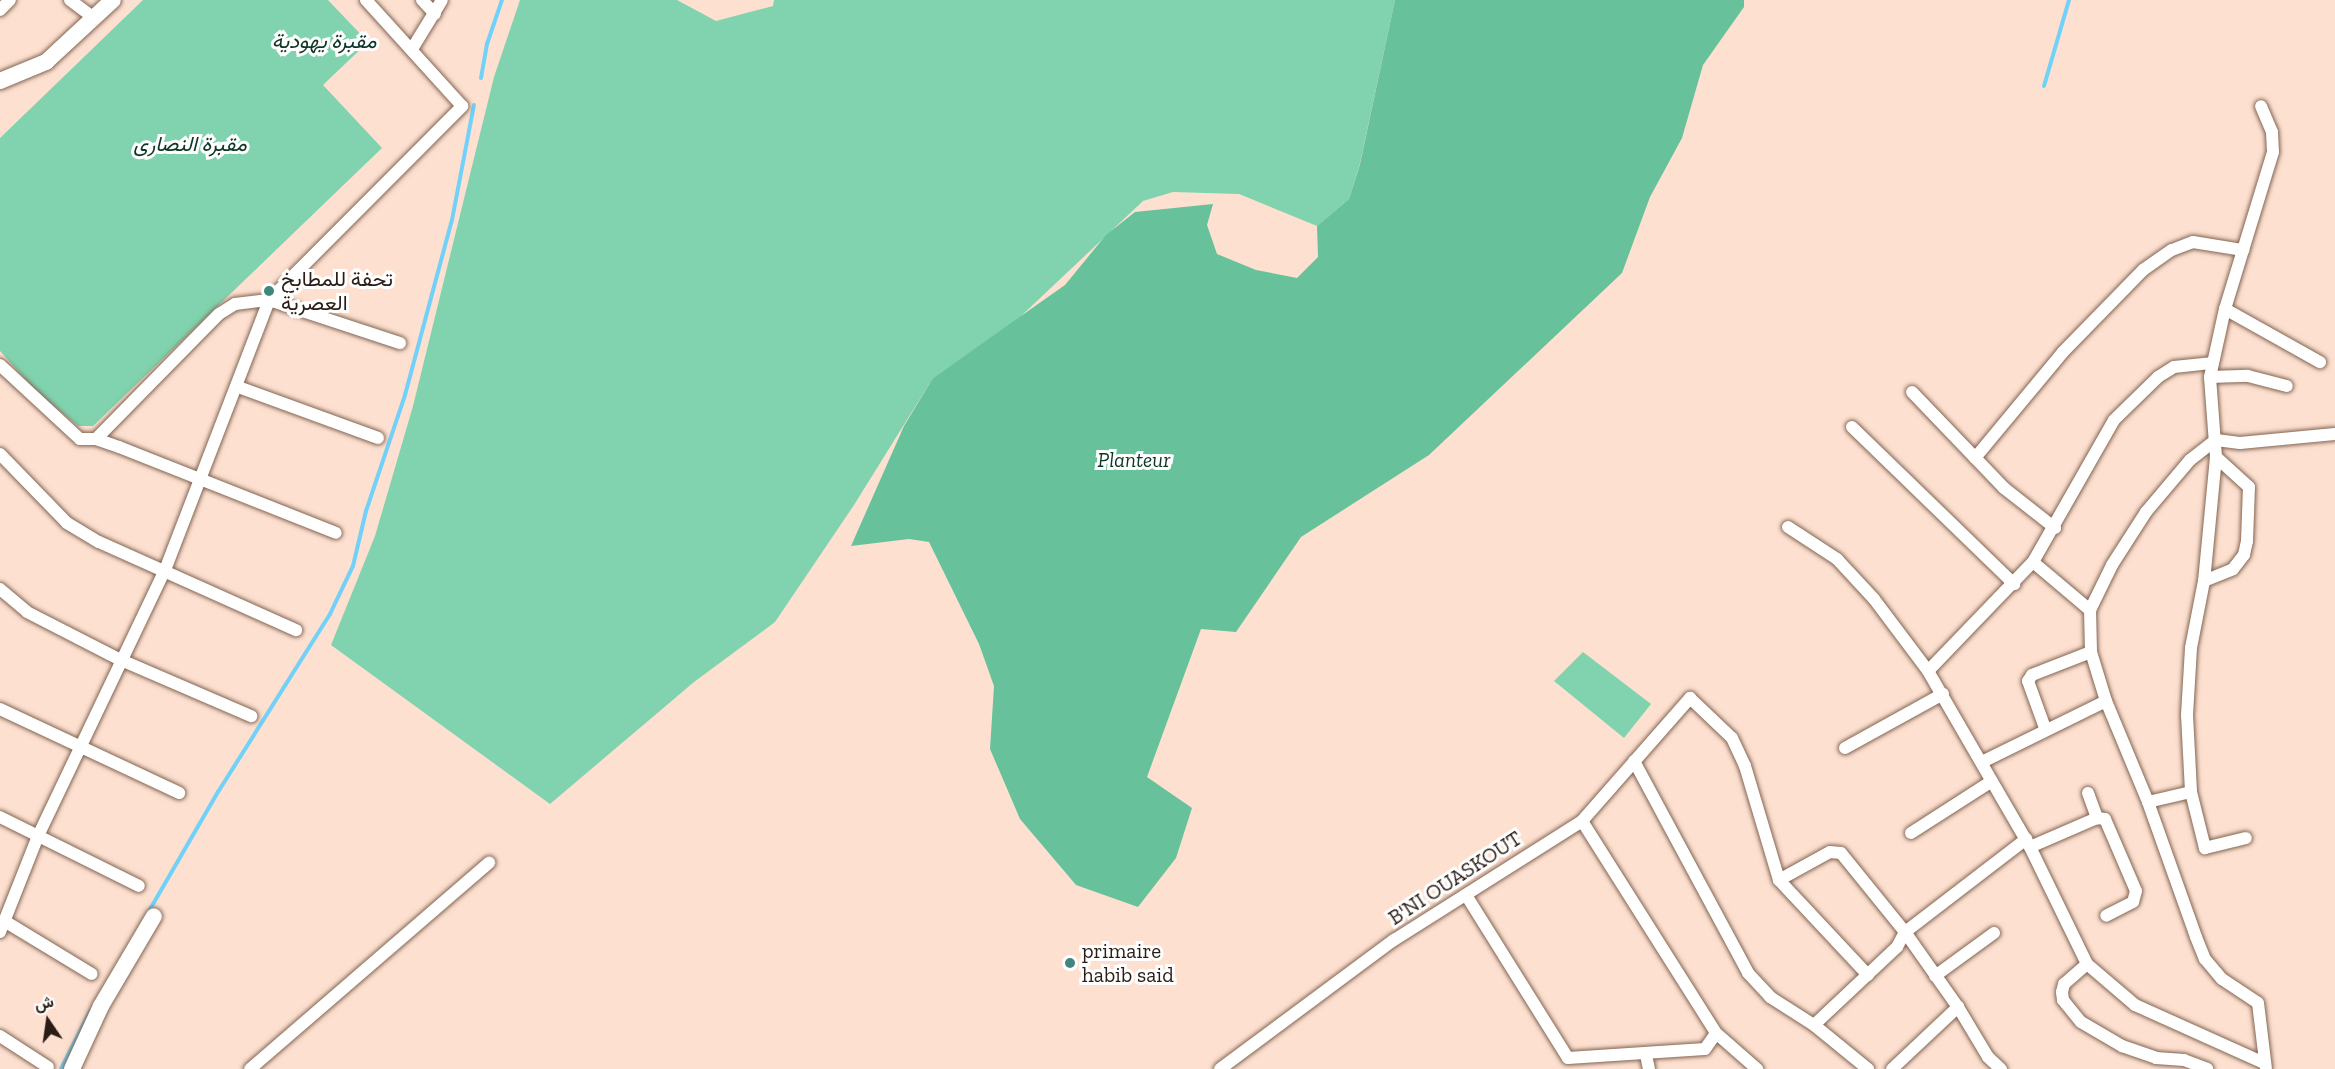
<!DOCTYPE html>
<html>
<head>
<meta charset="utf-8">
<style>
	body { margin:0 }
	#map { position:relative; width:2335px; height:1069px; overflow:hidden; background:#fde0d0; font-family:"Zilla Slab",Vazirmatn,serif }
	div>[style] { position:absolute }
	.green>* { inset:0; background:#80d3ae }
	.forest>* { inset:0; background:#67c29b }
	.stream>* { height:4px; margin:-2px; padding:0 2px; transform-origin:2px; border-radius:2px; background:#71d1f8 }
	.roads { filter:drop-shadow(0 0 2px #836452) drop-shadow(0 0 2px #836452) }
	.minor>* { height:12px; margin:-6px; padding:0 6px; transform-origin:6px; border-radius:6px; background:#fff }
	.tertiary>* { height:16px; margin:-8px; padding:0 8px; transform-origin:8px; border-radius:8px; background:#fff }
	.dots>* { width:16px; height:16px; translate:-50% -50%; box-sizing:border-box; border:3px solid #fff; border-radius:50% }
	span { translate:-50% -50%; white-space:nowrap; text-align:center; line-height:1.15; -webkit-text-stroke:6px #fff; paint-order:stroke }
	.park-label { font-size:21px; color:#0d3626; font-style:italic }
	.poi-label { font-size:21px; color:#2a1d16 }
	.left { translate:0 -50%; text-align:left }
	.street-label { font-size:21px; color:#2a1d16 }
	.north { position:absolute; left:18px; top:991px; width:60px; height:60px; -webkit-text-stroke:4px #fff; paint-order:stroke; rotate:347deg; font-size:16px; font-weight:700; line-height:24px; text-align:center; color:#2a1d16 }
	.north::after { content:''; display:block; margin:auto; width:21px; height:27px; background:#2a1d16; clip-path:polygon(50% 0,100% 100%,50% 72%,0 100%) }
</style>
</head>
<body>
<div id="map">
	<div class="green">
		<i style="clip-path:polygon(143px 0,328px 0,368px 42px,323px 85px,382px 148px,93px 426px,78px 426px,35px 390px,0 351px,0 138px)"></i>
		<i style="clip-path:polygon(520px 0,677px 0,716px 21px,773px 6px,774px 0,1395px 0,1360px 163px,1349px 199px,1317px 226px,1239px 194px,1173px 192px,1143px 201px,1020px 317px,933px 378px,854px 505px,775px 622px,694px 682px,550px 804px,331px 645px,375px 536px,413px 406px,494px 77px)"></i>
		<i style="clip-path:polygon(1583px 652px,1651px 704px,1624px 738px,1554px 681px)"></i>
	</div>
	<div class="forest">
		<i style="clip-path:polygon(1395px 0,1744px 0,1744px 7px,1703px 65px,1682px 138px,1650px 197px,1622px 273px,1429px 455px,1301px 537px,1236px 632px,1201px 629px,1147px 777px,1192px 808px,1176px 858px,1138px 907px,1076px 885px,1020px 819px,990px 749px,994px 686px,979px 644px,929px 542px,909px 539px,851px 546px,904px 426px,933px 378px,1065px 285px,1106px 235px,1135px 212px,1213px 204px,1207px 225px,1217px 254px,1256px 270px,1297px 278px,1318px 257px,1317px 226px,1349px 199px,1360px 164px)"></i>
	</div>
	<div class="stream">
		<i style="left:481px;top:78px;width:35px;rotate:-80deg"></i>
		<i style="left:487px;top:44px;width:46px;rotate:-71.2deg"></i>
		<i style="left:2044px;top:86px;width:90px;rotate:-73.8deg"></i>
		<i style="left:149px;top:911px;width:138px;rotate:-59.9deg"></i>
		<i style="left:218px;top:792px;width:210px;rotate:-57.8deg"></i>
		<i style="left:330px;top:614px;width:53px;rotate:-64.4deg"></i>
		<i style="left:353px;top:566px;width:57px;rotate:-76.7deg"></i>
		<i style="left:366px;top:511px;width:122px;rotate:-71.4deg"></i>
		<i style="left:405px;top:395px;width:181px;rotate:-75deg"></i>
		<i style="left:452px;top:220px;width:117px;rotate:-79.2deg"></i>
		<i style="left:61px;top:1069px;width:65px;rotate:-63.4deg"></i>
	</div>
	<div class="roads">
		<div class="minor">
			<i style="left:70px;top:0;width:30px;rotate:37deg"></i>
			<i style="left:422px;top:0;width:19px;rotate:47deg"></i>
			<i style="left:0;top:10px;width:14px;rotate:-45deg"></i>
			<i style="left:412px;top:49px;width:57px;rotate:-58.5deg"></i>
			<i style="left:2225px;top:309px;width:109px;rotate:29.2deg"></i>
			<i style="left:0;top:365px;width:109px;rotate:42.8deg"></i>
			<i style="left:80px;top:439px;width:16px"></i>
			<i style="left:96px;top:439px;width:24px;rotate:19deg"></i>
			<i style="left:119px;top:447px;width:233px;rotate:21.6deg"></i>
			<i style="left:2210px;top:377px;width:38px;rotate:-2deg"></i>
			<i style="left:2248px;top:376px;width:40px;rotate:14.4deg"></i>
			<i style="left:238px;top:387px;width:149px;rotate:20deg"></i>
			<i style="left:1912px;top:392px;width:133px;rotate:46.2deg"></i>
			<i style="left:2004px;top:488px;width:65px;rotate:38.1deg"></i>
			<i style="left:1852px;top:427px;width:226px;rotate:44.1deg"></i>
			<i style="left:96px;top:439px;width:175px;rotate:-45.5deg"></i>
			<i style="left:219px;top:314px;width:19px;rotate:-32deg"></i>
			<i style="left:235px;top:304px;width:34px;rotate:-7deg"></i>
			<i style="left:269px;top:300px;width:138px;rotate:18.2deg"></i>
			<i style="left:2216px;top:440px;width:24px;rotate:7deg"></i>
			<i style="left:2240px;top:443px;width:95px;rotate:-5.4deg"></i>
			<i style="left:0;top:454px;width:96px;rotate:45.8deg"></i>
			<i style="left:67px;top:523px;width:37px;rotate:31deg"></i>
			<i style="left:99px;top:542px;width:216px;rotate:24.1deg"></i>
			<i style="left:2216px;top:457px;width:125px;rotate:95.5deg"></i>
			<i style="left:2204px;top:581px;width:68px;rotate:101deg"></i>
			<i style="left:2191px;top:648px;width:67px;rotate:93.4deg"></i>
			<i style="left:2187px;top:715px;width:77px;rotate:87deg"></i>
			<i style="left:2191px;top:792px;width:58px;rotate:76deg"></i>
			<i style="left:2205px;top:848px;width:42px;rotate:-13.7deg"></i>
			<i style="left:1975px;top:458px;width:138px;rotate:-50.3deg"></i>
			<i style="left:2063px;top:352px;width:115px;rotate:-45.7deg"></i>
			<i style="left:2143px;top:270px;width:35px;rotate:-35deg"></i>
			<i style="left:2172px;top:250px;width:22px;rotate:-21deg"></i>
			<i style="left:2193px;top:242px;width:51px;rotate:9.1deg"></i>
			<i style="left:1788px;top:527px;width:59px;rotate:33.1deg"></i>
			<i style="left:1837px;top:559px;width:54px;rotate:47.2deg"></i>
			<i style="left:1874px;top:599px;width:90px;rotate:53.1deg"></i>
			<i style="left:1928px;top:671px;width:203px;rotate:59.9deg"></i>
			<i style="left:2030px;top:847px;width:130px;rotate:64deg"></i>
			<i style="left:2087px;top:964px;width:63px;rotate:40.5deg"></i>
			<i style="left:2135px;top:1005px;width:141px;rotate:24.2deg"></i>
			<i style="left:2033px;top:562px;width:75px;rotate:40.1deg"></i>
			<i style="left:2090px;top:610px;width:42px;rotate:88.6deg"></i>
			<i style="left:2091px;top:652px;width:51px;rotate:73deg"></i>
			<i style="left:2106px;top:701px;width:109px;rotate:67.4deg"></i>
			<i style="left:2148px;top:802px;width:143px;rotate:70.4deg"></i>
			<i style="left:2196px;top:937px;width:24px;rotate:68deg"></i>
			<i style="left:2205px;top:959px;width:26px;rotate:50deg"></i>
			<i style="left:2222px;top:979px;width:43px;rotate:33.7deg"></i>
			<i style="left:2258px;top:1003px;width:66px;rotate:83.1deg"></i>
			<i style="left:2204px;top:581px;width:31px;rotate:-22deg"></i>
			<i style="left:2233px;top:569px;width:18px;rotate:-52deg"></i>
			<i style="left:2244px;top:555px;width:14px;rotate:-78deg"></i>
			<i style="left:2247px;top:541px;width:54px;rotate:-87.9deg"></i>
			<i style="left:2249px;top:487px;width:45px;rotate:-137.7deg"></i>
			<i style="left:2216px;top:457px;width:80px;rotate:-94.3deg"></i>
			<i style="left:2210px;top:377px;width:70px;rotate:-77.6deg"></i>
			<i style="left:2225px;top:309px;width:164px;rotate:-73deg"></i>
			<i style="left:2273px;top:152px;width:20px;rotate:-93deg"></i>
			<i style="left:2272px;top:132px;width:28px;rotate:-113deg"></i>
			<i style="left:0;top:589px;width:35px;rotate:40deg"></i>
			<i style="left:27px;top:612px;width:106px;rotate:27.1deg"></i>
			<i style="left:121px;top:660px;width:142px;rotate:23.3deg"></i>
			<i style="left:2090px;top:610px;width:50px;rotate:-63.9deg"></i>
			<i style="left:2112px;top:565px;width:63px;rotate:-57.3deg"></i>
			<i style="left:2146px;top:512px;width:68px;rotate:-49.8deg"></i>
			<i style="left:2190px;top:460px;width:33px;rotate:-38deg"></i>
			<i style="left:1928px;top:671px;width:151px;rotate:-46.1deg"></i>
			<i style="left:2033px;top:562px;width:163px;rotate:-60.3deg"></i>
			<i style="left:2114px;top:420px;width:62px;rotate:-44.3deg"></i>
			<i style="left:2158px;top:377px;width:19px;rotate:-32deg"></i>
			<i style="left:2174px;top:367px;width:37px;rotate:-6deg"></i>
			<i style="left:0;top:709px;width:198px;rotate:25.1deg"></i>
			<i style="left:2045px;top:728px;width:50px;rotate:-109.9deg"></i>
			<i style="left:2028px;top:681px;width:7px;rotate:-56deg"></i>
			<i style="left:2032px;top:675px;width:63px;rotate:-21.3deg"></i>
			<i style="left:1845px;top:748px;width:112px;rotate:-28.9deg"></i>
			<i style="left:1634px;top:761px;width:241px;rotate:61.7deg"></i>
			<i style="left:1748px;top:973px;width:33px;rotate:47deg"></i>
			<i style="left:1770px;top:997px;width:52px;rotate:32.5deg"></i>
			<i style="left:1814px;top:1025px;width:70px;rotate:39.2deg"></i>
			<i style="left:1982px;top:762px;width:138px;rotate:-26.2deg"></i>
			<i style="left:2088px;top:793px;width:27px;rotate:70deg"></i>
			<i style="left:2148px;top:802px;width:44px;rotate:-13.1deg"></i>
			<i style="left:0;top:817px;width:155px;rotate:26.4deg"></i>
			<i style="left:1582px;top:821px;width:251px;rotate:57.7deg"></i>
			<i style="left:1716px;top:1033px;width:55px;rotate:41.3deg"></i>
			<i style="left:1911px;top:833px;width:96px;rotate:-32.7deg"></i>
			<i style="left:2030px;top:847px;width:73px;rotate:-23.4deg"></i>
			<i style="left:2097px;top:818px;width:8px;rotate:7deg"></i>
			<i style="left:2105px;top:819px;width:78px;rotate:66.7deg"></i>
			<i style="left:2136px;top:891px;width:11px;rotate:105deg"></i>
			<i style="left:2133px;top:902px;width:30px;rotate:153deg"></i>
			<i style="left:1779px;top:880px;width:58px;rotate:-28.8deg"></i>
			<i style="left:1830px;top:852px;width:11px;rotate:5deg"></i>
			<i style="left:1841px;top:853px;width:102px;rotate:51deg"></i>
			<i style="left:1905px;top:932px;width:92px;rotate:54.8deg"></i>
			<i style="left:1958px;top:1007px;width:58px;rotate:59deg"></i>
			<i style="left:1988px;top:1057px;width:18px;rotate:43deg"></i>
			<i style="left:1466px;top:895px;width:192px;rotate:58deg"></i>
			<i style="left:1568px;top:1058px;width:137px;rotate:-3.8deg"></i>
			<i style="left:1705px;top:1049px;width:19px;rotate:-55deg"></i>
			<i style="left:6px;top:922px;width:100px;rotate:31.2deg"></i>
			<i style="left:0;top:932px;width:103px;rotate:-68.4deg"></i>
			<i style="left:38px;top:836px;width:295px;rotate:-64.5deg"></i>
			<i style="left:165px;top:570px;width:289px;rotate:-68.9deg"></i>
			<i style="left:269px;top:300px;width:274px;rotate:-45.1deg"></i>
			<i style="left:462px;top:106px;width:143px;rotate:-132.2deg"></i>
			<i style="left:2087px;top:964px;width:30px;rotate:139deg"></i>
			<i style="left:2064px;top:984px;width:8px;rotate:104deg"></i>
			<i style="left:2062px;top:992px;width:8px;rotate:83deg"></i>
			<i style="left:2063px;top:1000px;width:28px;rotate:51deg"></i>
			<i style="left:2081px;top:1022px;width:48px;rotate:30.3deg"></i>
			<i style="left:2122px;top:1046px;width:36px;rotate:19deg"></i>
			<i style="left:2156px;top:1058px;width:28px;rotate:4deg"></i>
			<i style="left:2184px;top:1060px;width:25px;rotate:21deg"></i>
			<i style="left:1935px;top:976px;width:73px;rotate:-36.1deg"></i>
			<i style="left:1814px;top:1025px;width:114px;rotate:-43.2deg"></i>
			<i style="left:1897px;top:947px;width:17px;rotate:-62deg"></i>
			<i style="left:1905px;top:932px;width:153px;rotate:-37.5deg"></i>
			<i style="left:0;top:1036px;width:57px;rotate:32.9deg"></i>
			<i style="left:1646px;top:1055px;width:14px;rotate:78deg"></i>
			<i style="left:250px;top:1069px;width:316px;rotate:-40.8deg"></i>
			<i style="left:1220px;top:1069px;width:217px;rotate:-36.6deg"></i>
			<i style="left:1394px;top:940px;width:222px;rotate:-32.3deg"></i>
			<i style="left:1582px;top:821px;width:164px;rotate:-48.7deg"></i>
			<i style="left:1690px;top:698px;width:58px;rotate:43.6deg"></i>
			<i style="left:1732px;top:738px;width:31px;rotate:65deg"></i>
			<i style="left:1745px;top:766px;width:119px;rotate:73.4deg"></i>
			<i style="left:1779px;top:880px;width:130px;rotate:46.9deg"></i>
			<i style="left:1892px;top:1069px;width:91px;rotate:-43.2deg"></i>
		</div>
		<div class="tertiary">
			<i style="left:0;top:81px;width:50px;rotate:-22.4deg"></i>
			<i style="left:46px;top:62px;width:91px;rotate:-42.8deg"></i>
			<i style="left:72px;top:1069px;width:69px;rotate:-65.3deg"></i>
			<i style="left:101px;top:1006px;width:104px;rotate:-59.5deg"></i>
		</div>
	</div>
	<div class="dots">
		<i style="left:269px;top:291px;background:#40867f"></i>
		<i style="left:1070px;top:963px;background:#40867f"></i>
	</div>
	<div class="park-label">
		<span style="left:324px;top:41px">مقبرة يهودية</span>
		<span style="left:190px;top:144px">مقبرة النصارى</span>
		<span style="left:1134px;top:460px">Planteur</span>
	</div>
	<div class="poi-label">
		<span class="left" style="left:281px;top:291px">تحفة للمطابخ<br>العصرية</span>
		<span class="left" style="left:1082px;top:963px">primaire<br>habib said</span>
	</div>
	<div class="street-label">
		<span style="left:1455px;top:878px;rotate:-33deg">B'NI OUASKOUT</span>
	</div>
	<div class="north">ش</div>
</div>
</body>
</html>
